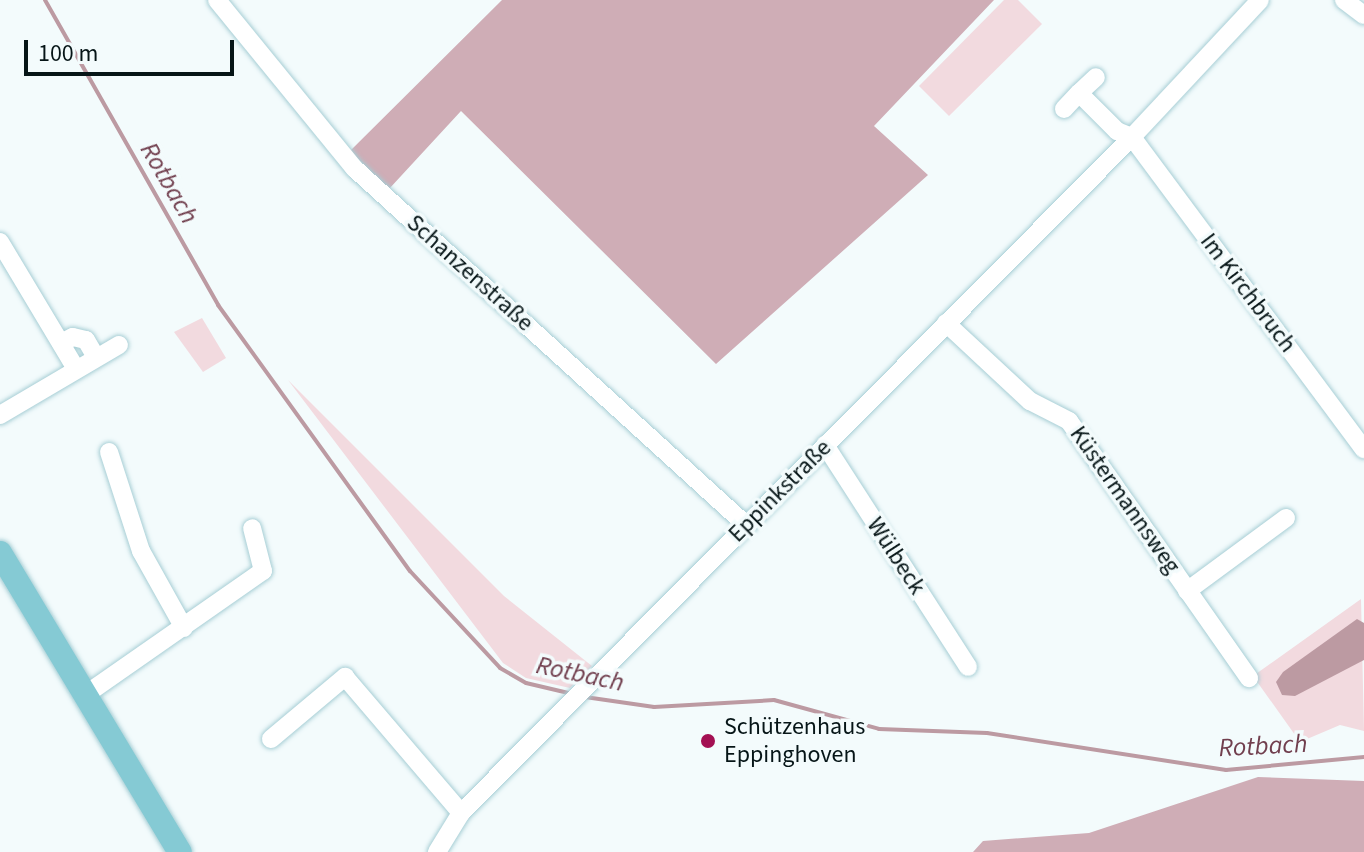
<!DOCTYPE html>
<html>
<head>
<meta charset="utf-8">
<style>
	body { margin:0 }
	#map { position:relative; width:1364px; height:852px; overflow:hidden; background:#f3fbfc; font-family:"Source Sans 3",sans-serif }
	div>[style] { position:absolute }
	.green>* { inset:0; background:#f2dadf }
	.forest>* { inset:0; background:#cfadb6 }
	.water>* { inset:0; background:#bc9aa2 }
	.stream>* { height:4px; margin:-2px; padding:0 2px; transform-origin:2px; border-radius:2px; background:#bc9aa2 }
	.roads { filter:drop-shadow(0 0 2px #a7ced5) drop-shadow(0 0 2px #a7ced5) }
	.minor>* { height:18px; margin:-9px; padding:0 9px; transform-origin:9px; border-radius:9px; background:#fff }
	.major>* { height:24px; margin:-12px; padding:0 12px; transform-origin:12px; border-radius:12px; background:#85cad4 }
	.dots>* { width:22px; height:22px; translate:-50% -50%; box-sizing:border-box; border:4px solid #f3fbfc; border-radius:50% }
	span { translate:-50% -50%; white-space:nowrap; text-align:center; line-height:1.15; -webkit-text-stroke:7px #f3fbfc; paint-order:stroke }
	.street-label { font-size:24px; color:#061517 }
	.poi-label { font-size:24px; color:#061517 }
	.left { translate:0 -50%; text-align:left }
	.water-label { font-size:26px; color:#713f4e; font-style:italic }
	.scale { position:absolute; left:24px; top:40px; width:210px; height:36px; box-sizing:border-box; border:4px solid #061517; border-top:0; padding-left:10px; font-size:24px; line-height:28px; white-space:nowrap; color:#061517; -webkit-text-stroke:6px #f3fbfc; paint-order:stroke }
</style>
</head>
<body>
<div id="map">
	<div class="green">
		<i style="clip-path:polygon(1004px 0,1018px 0,1042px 24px,949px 116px,919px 86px)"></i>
		<i style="clip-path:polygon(202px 318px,226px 358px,203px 372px,174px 332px)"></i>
		<i style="clip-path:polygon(288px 380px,504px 596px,592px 666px,570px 688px,526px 678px,503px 663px)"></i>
		<i style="clip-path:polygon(1361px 599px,1364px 731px,1340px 725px,1300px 742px,1253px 676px)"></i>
	</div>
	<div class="forest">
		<i style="clip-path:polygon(502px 0,994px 0,874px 126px,928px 175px,716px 364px,461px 111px,389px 189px,350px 151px)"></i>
		<i style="clip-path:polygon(1258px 777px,1364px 781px,1364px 852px,973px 852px,983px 841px,1089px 833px)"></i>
	</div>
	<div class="water">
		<i style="clip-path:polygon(1357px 619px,1364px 623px,1364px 660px,1295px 696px,1282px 695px,1276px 682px,1283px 672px)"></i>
	</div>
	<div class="stream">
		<i style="left:45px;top:0;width:351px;rotate:60.4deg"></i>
		<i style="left:218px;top:305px;width:328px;rotate:54.2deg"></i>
		<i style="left:410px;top:571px;width:132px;rotate:47.1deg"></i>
		<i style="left:500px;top:668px;width:30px;rotate:30deg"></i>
		<i style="left:526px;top:683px;width:48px;rotate:13.2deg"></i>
		<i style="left:585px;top:697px;width:70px;rotate:8.2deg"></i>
		<i style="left:654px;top:707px;width:120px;rotate:-3.3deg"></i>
		<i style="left:774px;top:700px;width:109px;rotate:15.4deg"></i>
		<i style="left:879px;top:729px;width:108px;rotate:2.1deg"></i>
		<i style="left:987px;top:733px;width:242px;rotate:8.8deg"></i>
		<i style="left:1226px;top:770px;width:139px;rotate:-5.4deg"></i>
	</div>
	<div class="roads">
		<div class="minor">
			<i style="left:217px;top:0;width:217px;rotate:50.8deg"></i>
			<i style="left:354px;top:168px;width:530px;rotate:42.32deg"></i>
			<i style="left:1344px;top:0;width:25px;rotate:37deg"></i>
			<i style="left:1079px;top:93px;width:23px;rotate:-43deg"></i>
			<i style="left:1064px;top:109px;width:22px;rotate:-47deg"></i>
			<i style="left:1079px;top:93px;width:54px;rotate:45deg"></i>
			<i style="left:1117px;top:131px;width:16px;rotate:22deg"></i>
			<i style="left:1132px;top:137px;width:389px;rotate:53.4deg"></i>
			<i style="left:0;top:242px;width:148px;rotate:59.1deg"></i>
			<i style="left:946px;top:323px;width:115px;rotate:42.9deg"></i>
			<i style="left:1030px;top:401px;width:44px;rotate:27.1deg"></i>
			<i style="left:1069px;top:421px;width:314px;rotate:55deg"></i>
			<i style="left:61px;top:343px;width:13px;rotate:-27deg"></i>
			<i style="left:73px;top:337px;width:13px;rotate:13deg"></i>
			<i style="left:86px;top:340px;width:20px;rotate:60deg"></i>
			<i style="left:0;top:415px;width:138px;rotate:-30.5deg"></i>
			<i style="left:825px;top:445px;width:264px;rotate:57.2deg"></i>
			<i style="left:109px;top:452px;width:104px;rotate:72.1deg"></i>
			<i style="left:141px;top:551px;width:88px;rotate:60.8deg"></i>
			<i style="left:1187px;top:591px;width:123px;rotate:-36.4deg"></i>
			<i style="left:85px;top:695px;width:217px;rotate:-34.9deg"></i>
			<i style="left:263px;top:571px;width:44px;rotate:-104.3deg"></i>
			<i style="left:271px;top:739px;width:97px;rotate:-40deg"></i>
			<i style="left:345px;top:677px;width:179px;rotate:49.5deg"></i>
			<i style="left:437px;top:852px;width:46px;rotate:-58.4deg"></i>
			<i style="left:461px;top:813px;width:952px;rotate:-45.21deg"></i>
			<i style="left:1132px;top:137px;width:187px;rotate:-46.9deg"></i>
		</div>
		<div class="major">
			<i style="left:0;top:553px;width:349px;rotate:59deg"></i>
		</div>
	</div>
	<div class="dots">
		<i style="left:708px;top:741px;background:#a31053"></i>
	</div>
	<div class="street-label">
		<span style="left:470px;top:273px;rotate:42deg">Schanzenstraße</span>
		<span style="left:1248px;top:293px;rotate:53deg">Im Kirchbruch</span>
		<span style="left:780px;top:491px;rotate:-45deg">Eppinkstraße</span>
		<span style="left:1125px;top:500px;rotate:55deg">Küstermannsweg</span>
		<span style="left:896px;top:556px;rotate:57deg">Wülbeck</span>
	</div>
	<div class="poi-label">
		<span class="left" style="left:724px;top:741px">Schützenhaus<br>Eppinghoven</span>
	</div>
	<div class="water-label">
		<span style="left:169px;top:183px;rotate:60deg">Rotbach</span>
		<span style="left:580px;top:674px;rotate:12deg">Rotbach</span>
		<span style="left:1263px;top:746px;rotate:-3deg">Rotbach</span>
	</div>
	<div class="scale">100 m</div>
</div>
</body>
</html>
